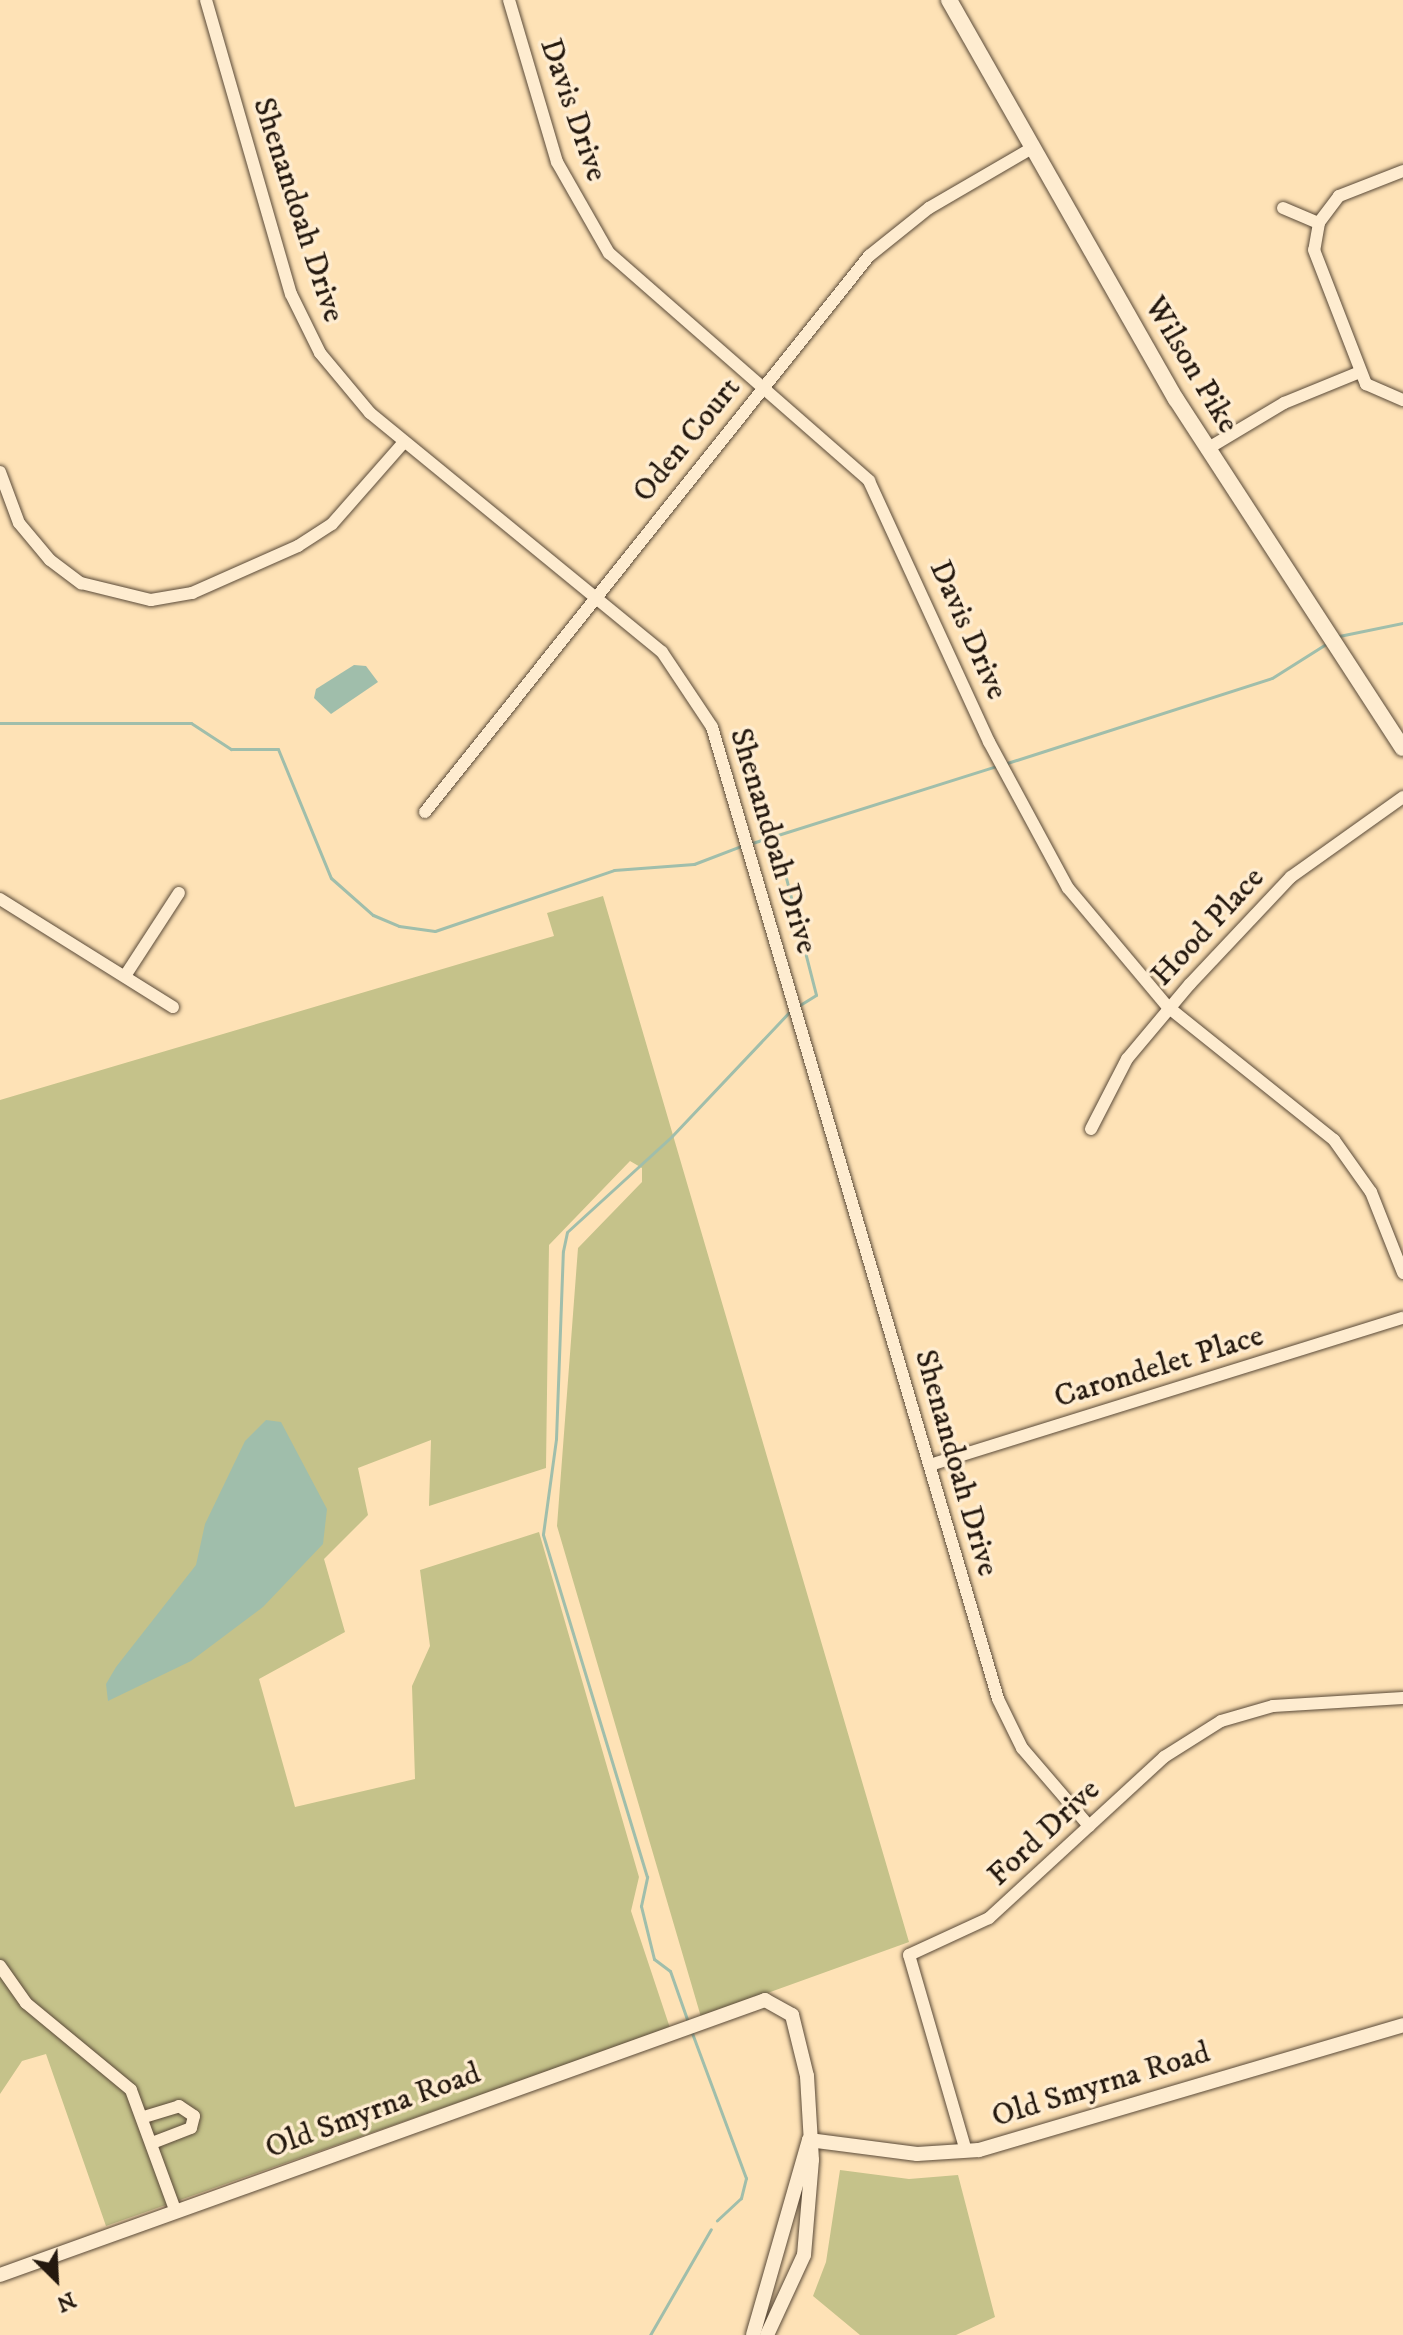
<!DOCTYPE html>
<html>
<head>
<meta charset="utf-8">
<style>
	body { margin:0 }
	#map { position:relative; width:1403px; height:2335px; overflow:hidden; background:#fee2b6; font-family:"IM FELL DW Pica",serif }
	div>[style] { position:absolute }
	.green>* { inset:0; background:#c5c28a }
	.water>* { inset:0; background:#a0beab }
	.stream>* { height:3px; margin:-1.5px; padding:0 1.5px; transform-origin:1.5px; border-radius:1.5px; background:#a0beab }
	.roads { filter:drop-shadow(0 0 2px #5a4a38) drop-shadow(0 0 2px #5a4a38) }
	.minor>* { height:12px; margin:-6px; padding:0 6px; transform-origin:6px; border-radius:6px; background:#feecd0 }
	.tertiary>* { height:14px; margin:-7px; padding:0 7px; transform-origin:7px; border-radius:7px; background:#feecd0 }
	.secondary>* { height:16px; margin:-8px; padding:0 8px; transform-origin:8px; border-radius:8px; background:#feecd0 }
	span { translate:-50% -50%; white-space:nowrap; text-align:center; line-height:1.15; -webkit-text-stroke:7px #feecd0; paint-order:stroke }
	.street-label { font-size:32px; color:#24180e }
	.north { position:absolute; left:16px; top:2239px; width:80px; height:80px; -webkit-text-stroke:6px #feecd0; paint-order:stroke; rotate:156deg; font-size:22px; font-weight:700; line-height:32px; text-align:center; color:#24180e }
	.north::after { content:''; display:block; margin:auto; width:28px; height:36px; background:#24180e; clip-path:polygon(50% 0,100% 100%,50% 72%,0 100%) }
</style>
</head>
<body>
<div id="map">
	<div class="green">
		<i style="clip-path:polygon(603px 896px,909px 1942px,701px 2017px,557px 1526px,578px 1248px,642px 1182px,642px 1168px,630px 1161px,549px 1245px,546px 1468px,429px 1506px,431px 1440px,358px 1468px,368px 1515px,324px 1559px,345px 1632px,259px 1679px,295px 1807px,415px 1779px,412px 1686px,430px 1646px,420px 1570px,539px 1532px,639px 1877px,631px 1911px,670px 2028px,106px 2226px,46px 2054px,22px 2061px,0 2094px,0 1100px,554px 936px,547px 913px)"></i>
		<i style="clip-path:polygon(840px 2170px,909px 2179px,958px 2175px,995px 2317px,956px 2335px,860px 2335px,813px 2296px,826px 2262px)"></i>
	</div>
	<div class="water">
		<i style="clip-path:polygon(354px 665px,366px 666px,378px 682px,331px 714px,314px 698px,316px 689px)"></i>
		<i style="clip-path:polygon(266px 1420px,281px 1422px,327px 1509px,323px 1544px,263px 1607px,191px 1661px,108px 1701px,106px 1684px,116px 1667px,196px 1565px,205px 1524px,245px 1441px)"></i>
	</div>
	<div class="stream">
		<i style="left:1339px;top:636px;width:65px;rotate:-11.5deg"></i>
		<i style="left:0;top:723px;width:191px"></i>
		<i style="left:191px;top:723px;width:48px;rotate:33deg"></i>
		<i style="left:231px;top:749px;width:47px"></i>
		<i style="left:278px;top:749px;width:139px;rotate:67.7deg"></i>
		<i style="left:331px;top:878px;width:56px;rotate:41.4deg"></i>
		<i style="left:373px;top:915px;width:28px;rotate:23deg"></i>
		<i style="left:399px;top:926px;width:36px;rotate:8deg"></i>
		<i style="left:435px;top:931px;width:189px;rotate:-18.8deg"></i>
		<i style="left:614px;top:870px;width:80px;rotate:-4.3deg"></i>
		<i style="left:694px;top:864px;width:50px;rotate:-21deg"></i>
		<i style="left:1004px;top:764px;width:281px;rotate:-17.8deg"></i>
		<i style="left:1272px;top:678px;width:67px;rotate:-32.3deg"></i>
		<i style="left:775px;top:835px;width:165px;rotate:75.6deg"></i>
		<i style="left:816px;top:995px;width:19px;rotate:148deg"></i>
		<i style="left:749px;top:844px;width:260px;rotate:-17.5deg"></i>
		<i style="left:688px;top:2022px;width:54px;rotate:-109.4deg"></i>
		<i style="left:670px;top:1971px;width:20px;rotate:-143deg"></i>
		<i style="left:654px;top:1959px;width:55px;rotate:-103.8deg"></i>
		<i style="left:641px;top:1906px;width:30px;rotate:-78deg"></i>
		<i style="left:647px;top:1877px;width:358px;rotate:-106.9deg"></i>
		<i style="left:543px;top:1534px;width:96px;rotate:-82.2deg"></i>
		<i style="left:556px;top:1439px;width:188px;rotate:-87.9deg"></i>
		<i style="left:563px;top:1251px;width:19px;rotate:-78deg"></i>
		<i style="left:567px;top:1232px;width:142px;rotate:-42.4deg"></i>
		<i style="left:672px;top:1136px;width:176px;rotate:-46.6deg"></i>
		<i style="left:692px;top:2033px;width:155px;rotate:69.6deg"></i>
		<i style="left:746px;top:2178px;width:21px;rotate:104deg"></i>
		<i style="left:741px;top:2198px;width:33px;rotate:137deg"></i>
		<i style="left:650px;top:2335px;width:122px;rotate:-60.1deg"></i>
	</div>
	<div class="roads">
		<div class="minor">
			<i style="left:206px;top:0;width:306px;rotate:73.9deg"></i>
			<i style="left:291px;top:294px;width:66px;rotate:63.8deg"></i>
			<i style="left:320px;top:353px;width:78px;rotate:50.2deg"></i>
			<i style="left:370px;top:413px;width:377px;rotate:39.3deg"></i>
			<i style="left:662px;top:652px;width:90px;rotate:56.3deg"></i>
			<i style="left:712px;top:727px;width:1013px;rotate:73.6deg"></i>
			<i style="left:998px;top:1699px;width:55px;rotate:63.9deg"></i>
			<i style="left:1022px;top:1748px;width:103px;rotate:49.3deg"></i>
			<i style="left:509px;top:0;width:169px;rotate:73.5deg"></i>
			<i style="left:557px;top:162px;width:105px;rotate:60.3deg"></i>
			<i style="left:609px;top:253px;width:346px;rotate:41.2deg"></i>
			<i style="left:869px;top:481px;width:287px;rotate:65.3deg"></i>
			<i style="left:989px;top:742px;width:166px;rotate:61.6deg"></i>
			<i style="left:1068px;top:888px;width:155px;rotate:50deg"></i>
			<i style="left:1168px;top:1007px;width:213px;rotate:38.7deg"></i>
			<i style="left:1334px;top:1140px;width:64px;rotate:54.6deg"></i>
			<i style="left:1371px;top:1192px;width:87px;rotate:68.4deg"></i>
			<i style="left:1403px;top:171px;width:69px;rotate:158.7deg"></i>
			<i style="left:1339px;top:196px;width:34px;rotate:127deg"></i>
			<i style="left:1319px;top:223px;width:27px;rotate:100deg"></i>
			<i style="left:1314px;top:250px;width:144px;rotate:68.8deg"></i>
			<i style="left:1366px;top:384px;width:40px;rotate:23.4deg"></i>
			<i style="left:1283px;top:208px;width:39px;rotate:23deg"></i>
			<i style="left:1207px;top:449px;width:90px;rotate:-30.9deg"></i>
			<i style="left:1284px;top:403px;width:82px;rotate:-22.2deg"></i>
			<i style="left:0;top:472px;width:54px;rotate:69.6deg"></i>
			<i style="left:19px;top:523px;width:48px;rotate:50deg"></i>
			<i style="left:50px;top:560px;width:39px;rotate:37deg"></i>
			<i style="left:81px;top:583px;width:72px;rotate:13.7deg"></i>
			<i style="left:151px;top:600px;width:42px;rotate:-9.7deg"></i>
			<i style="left:192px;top:593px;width:116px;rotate:-23.9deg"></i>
			<i style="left:298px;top:546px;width:40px;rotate:-32.9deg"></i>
			<i style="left:332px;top:524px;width:109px;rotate:-48.7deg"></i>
			<i style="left:425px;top:812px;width:712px;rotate:-51.39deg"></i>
			<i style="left:869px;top:256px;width:77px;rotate:-38.7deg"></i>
			<i style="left:929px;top:208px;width:119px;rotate:-30.2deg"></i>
			<i style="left:0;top:899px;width:204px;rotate:32deg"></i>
			<i style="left:125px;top:976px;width:99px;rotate:-57deg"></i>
			<i style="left:1091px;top:1129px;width:79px;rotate:-62.8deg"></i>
			<i style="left:1127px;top:1059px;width:98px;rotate:-50deg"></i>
			<i style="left:1190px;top:984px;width:147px;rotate:-46.7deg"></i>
			<i style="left:1291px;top:877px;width:138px;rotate:-35.5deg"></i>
			<i style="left:930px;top:1465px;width:495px;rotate:-17.3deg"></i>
			<i style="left:0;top:1966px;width:45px;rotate:54.9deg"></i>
			<i style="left:26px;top:2003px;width:136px;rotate:39.6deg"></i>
			<i style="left:131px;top:2090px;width:130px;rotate:69.8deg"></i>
			<i style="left:144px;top:2117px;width:37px;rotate:-17deg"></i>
			<i style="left:179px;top:2106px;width:18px;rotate:34deg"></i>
			<i style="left:194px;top:2116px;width:12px;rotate:104deg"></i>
			<i style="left:191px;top:2128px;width:42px;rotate:159deg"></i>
			<i style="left:966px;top:2151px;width:204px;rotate:-106.2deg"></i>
			<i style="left:909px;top:1955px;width:88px;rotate:-24.8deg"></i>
			<i style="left:989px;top:1918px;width:238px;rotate:-42.6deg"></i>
			<i style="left:1164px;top:1757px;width:67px;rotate:-32.3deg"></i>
			<i style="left:1221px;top:1721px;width:54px;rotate:-16.1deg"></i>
			<i style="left:1273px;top:1706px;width:130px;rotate:-3.5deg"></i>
		</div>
		<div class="tertiary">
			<i style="left:809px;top:2140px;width:109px;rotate:7.4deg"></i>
			<i style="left:917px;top:2154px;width:62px;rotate:-3.7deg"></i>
			<i style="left:979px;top:2150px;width:442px;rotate:-16.4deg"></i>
			<i style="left:0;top:2275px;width:813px;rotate:-19.77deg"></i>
			<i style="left:765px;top:2000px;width:31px;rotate:29deg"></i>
			<i style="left:792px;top:2015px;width:63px;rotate:76.2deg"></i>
			<i style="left:807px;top:2076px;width:84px;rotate:86.6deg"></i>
			<i style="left:812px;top:2160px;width:95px;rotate:94.8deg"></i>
			<i style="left:804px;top:2255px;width:88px;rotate:114.8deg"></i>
			<i style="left:753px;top:2335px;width:203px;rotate:-74deg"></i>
		</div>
		<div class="secondary">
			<i style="left:949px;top:0;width:459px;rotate:60.4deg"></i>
			<i style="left:1176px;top:399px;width:416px;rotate:57deg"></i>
		</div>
	</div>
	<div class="street-label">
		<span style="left:573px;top:110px;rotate:71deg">Davis Drive</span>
		<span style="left:298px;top:210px;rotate:72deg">Shenandoah Drive</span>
		<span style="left:1191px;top:365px;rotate:59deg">Wilson Pike</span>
		<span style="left:687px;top:440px;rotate:-51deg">Oden Court</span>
		<span style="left:968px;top:630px;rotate:66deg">Davis Drive</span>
		<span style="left:773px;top:841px;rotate:73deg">Shenandoah Drive</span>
		<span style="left:1208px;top:927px;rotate:-47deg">Hood Place</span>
		<span style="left:1159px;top:1367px;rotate:-17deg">Carondelet Place</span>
		<span style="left:956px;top:1463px;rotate:74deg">Shenandoah Drive</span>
		<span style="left:1044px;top:1833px;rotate:-43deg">Ford Drive</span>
		<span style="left:1101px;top:2085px;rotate:-17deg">Old Smyrna Road</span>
		<span style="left:373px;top:2111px;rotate:-20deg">Old Smyrna Road</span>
	</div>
	<div class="north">N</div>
</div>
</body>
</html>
